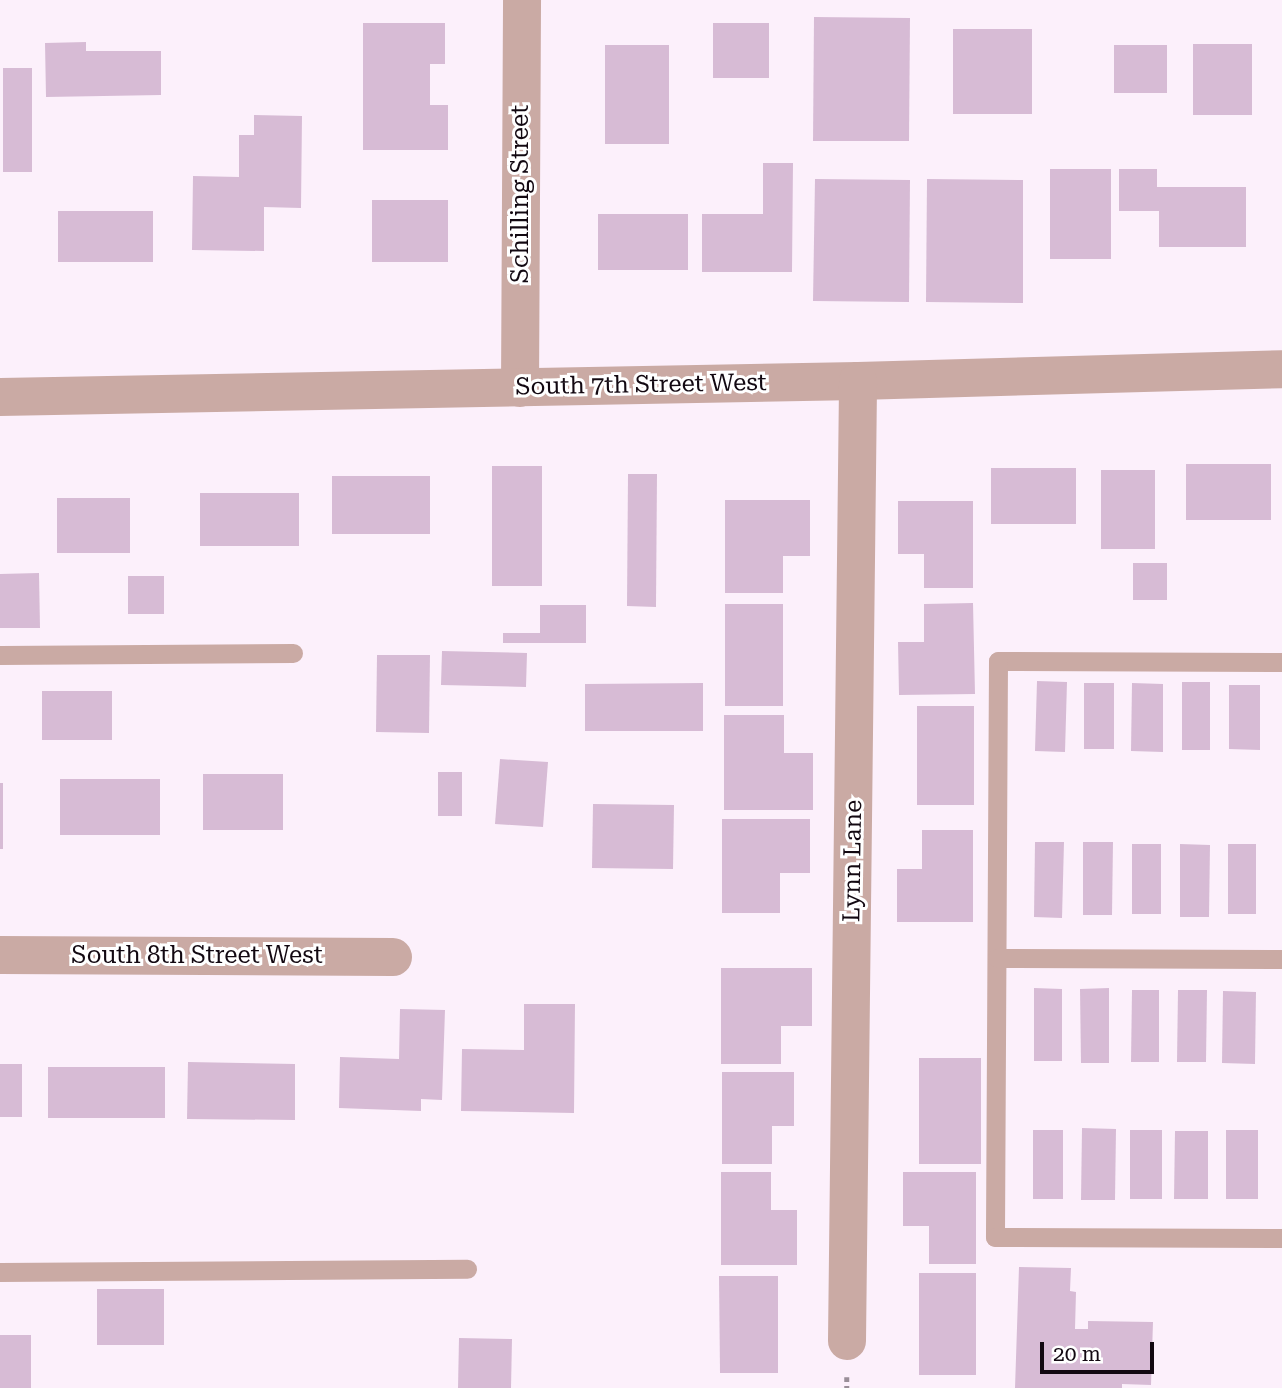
<!DOCTYPE html>
<html>
<head>
<meta charset="utf-8">
<style>
	body { margin:0 }
	#map { position:relative; width:1282px; height:1388px; overflow:hidden; background:#fcf0fb; font-family:"Roboto Serif",serif }
	div>[style] { position:absolute }
	.building>* { inset:0; background:#d7bbd5 }
	.path>* { height:4.5px; margin-top:-2.25px; transform-origin:0; background:repeating-linear-gradient(90deg,#998e98 0 5px,transparent 0 8.5px) }
	.service>* { height:19px; margin:-9.5px; padding:0 9.5px; transform-origin:9.5px; border-radius:9.5px; background:#caaaa4 }
	.minor>* { height:38px; margin:-19px; padding:0 19px; transform-origin:19px; border-radius:19px; background:#caaaa4 }
	span { translate:-50% -50%; white-space:nowrap; text-align:center; line-height:1.15; -webkit-text-stroke:6px #fff; paint-order:stroke }
	.street-label { font-size:24px; color:#120811 }
	.scale { position:absolute; left:1040px; top:1342px; width:114px; height:32px; box-sizing:border-box; border:4px solid #120811; border-top:0; padding-left:9px; font-size:21px; line-height:24px; white-space:nowrap; color:#120811; -webkit-text-stroke:5px #fff; paint-order:stroke }
</style>
</head>
<body>
<div id="map">
	<div class="building">
		<i style="clip-path:polygon(814px 17px,910px 18px,909px 141px,813px 141px)"></i>
		<i style="clip-path:polygon(363px 23px,445px 23px,445px 64px,430px 64px,430px 105px,448px 105px,448px 150px,363px 150px)"></i>
		<i style="clip-path:polygon(713px 23px,769px 23px,769px 78px,713px 78px)"></i>
		<i style="clip-path:polygon(953px 29px,1032px 29px,1032px 114px,953px 114px)"></i>
		<i style="clip-path:polygon(86px 42px,86px 51px,161px 51px,161px 95px,46px 97px,45px 43px)"></i>
		<i style="clip-path:polygon(1193px 44px,1252px 44px,1252px 115px,1193px 115px)"></i>
		<i style="clip-path:polygon(605px 45px,669px 45px,669px 144px,605px 144px)"></i>
		<i style="clip-path:polygon(1114px 45px,1167px 45px,1167px 93px,1114px 93px)"></i>
		<i style="clip-path:polygon(3px 68px,32px 68px,32px 172px,3px 172px)"></i>
		<i style="clip-path:polygon(254px 115px,302px 116px,301px 208px,264px 207px,264px 251px,192px 250px,193px 176px,239px 177px,239px 135px,254px 135px)"></i>
		<i style="clip-path:polygon(763px 163px,793px 163px,792px 272px,702px 272px,702px 214px,763px 214px)"></i>
		<i style="clip-path:polygon(1050px 169px,1111px 169px,1111px 259px,1050px 259px)"></i>
		<i style="clip-path:polygon(1119px 169px,1157px 169px,1157px 187px,1246px 187px,1246px 247px,1159px 247px,1159px 211px,1119px 211px)"></i>
		<i style="clip-path:polygon(815px 179px,910px 180px,909px 302px,813px 301px)"></i>
		<i style="clip-path:polygon(927px 179px,1023px 180px,1023px 303px,926px 302px)"></i>
		<i style="clip-path:polygon(372px 200px,448px 200px,448px 262px,372px 262px)"></i>
		<i style="clip-path:polygon(58px 211px,153px 211px,153px 262px,58px 262px)"></i>
		<i style="clip-path:polygon(598px 214px,688px 214px,688px 270px,598px 270px)"></i>
		<i style="clip-path:polygon(1186px 464px,1271px 464px,1271px 520px,1186px 520px)"></i>
		<i style="clip-path:polygon(492px 466px,542px 466px,542px 586px,492px 586px)"></i>
		<i style="clip-path:polygon(991px 468px,1076px 468px,1076px 524px,991px 524px)"></i>
		<i style="clip-path:polygon(1101px 470px,1155px 470px,1155px 549px,1101px 549px)"></i>
		<i style="clip-path:polygon(628px 474px,657px 474px,656px 607px,627px 606px)"></i>
		<i style="clip-path:polygon(332px 476px,430px 476px,430px 534px,332px 534px)"></i>
		<i style="clip-path:polygon(200px 493px,299px 493px,299px 546px,200px 546px)"></i>
		<i style="clip-path:polygon(57px 498px,130px 498px,130px 553px,57px 553px)"></i>
		<i style="clip-path:polygon(725px 500px,810px 500px,810px 556px,783px 556px,783px 593px,725px 593px)"></i>
		<i style="clip-path:polygon(898px 501px,973px 501px,973px 588px,924px 588px,924px 554px,898px 554px)"></i>
		<i style="clip-path:polygon(1133px 563px,1167px 563px,1167px 600px,1133px 600px)"></i>
		<i style="clip-path:polygon(39px 573px,40px 628px,0 628px,0 574px)"></i>
		<i style="clip-path:polygon(128px 576px,164px 576px,164px 614px,128px 614px)"></i>
		<i style="clip-path:polygon(973px 603px,975px 694px,899px 695px,898px 642px,924px 642px,924px 604px)"></i>
		<i style="clip-path:polygon(725px 604px,783px 604px,783px 706px,725px 706px)"></i>
		<i style="clip-path:polygon(540px 605px,586px 605px,586px 643px,503px 643px,503px 633px,540px 633px)"></i>
		<i style="clip-path:polygon(442px 651px,527px 653px,526px 687px,441px 685px)"></i>
		<i style="clip-path:polygon(377px 655px,430px 655px,429px 733px,376px 732px)"></i>
		<i style="clip-path:polygon(1037px 681px,1067px 682px,1065px 752px,1035px 751px)"></i>
		<i style="clip-path:polygon(1182px 682px,1210px 682px,1210px 750px,1182px 750px)"></i>
		<i style="clip-path:polygon(703px 683px,703px 731px,585px 731px,585px 684px)"></i>
		<i style="clip-path:polygon(1084px 683px,1114px 683px,1114px 749px,1084px 749px)"></i>
		<i style="clip-path:polygon(1132px 683px,1163px 684px,1163px 752px,1131px 751px)"></i>
		<i style="clip-path:polygon(1229px 685px,1260px 685px,1260px 750px,1229px 749px)"></i>
		<i style="clip-path:polygon(42px 691px,112px 691px,112px 740px,42px 740px)"></i>
		<i style="clip-path:polygon(917px 706px,974px 706px,974px 805px,917px 805px)"></i>
		<i style="clip-path:polygon(724px 715px,784px 715px,784px 753px,813px 753px,813px 810px,724px 810px)"></i>
		<i style="clip-path:polygon(500px 759px,548px 762px,543px 827px,495px 824px)"></i>
		<i style="clip-path:polygon(438px 772px,462px 772px,462px 816px,438px 816px)"></i>
		<i style="clip-path:polygon(203px 774px,283px 774px,283px 830px,203px 830px)"></i>
		<i style="clip-path:polygon(60px 779px,160px 779px,160px 835px,60px 835px)"></i>
		<i style="clip-path:polygon(0 783px,3px 783px,3px 849px,0 849px)"></i>
		<i style="clip-path:polygon(593px 804px,674px 805px,673px 869px,592px 868px)"></i>
		<i style="clip-path:polygon(722px 819px,810px 819px,810px 873px,780px 873px,780px 913px,722px 913px)"></i>
		<i style="clip-path:polygon(922px 830px,973px 830px,973px 922px,897px 922px,897px 869px,922px 869px)"></i>
		<i style="clip-path:polygon(1035px 842px,1064px 842px,1062px 918px,1034px 917px)"></i>
		<i style="clip-path:polygon(1083px 842px,1113px 842px,1112px 915px,1083px 915px)"></i>
		<i style="clip-path:polygon(1132px 844px,1161px 844px,1161px 914px,1132px 914px)"></i>
		<i style="clip-path:polygon(1180px 844px,1210px 845px,1209px 917px,1180px 917px)"></i>
		<i style="clip-path:polygon(1228px 844px,1256px 844px,1256px 914px,1228px 914px)"></i>
		<i style="clip-path:polygon(721px 968px,812px 968px,812px 1026px,781px 1026px,781px 1064px,721px 1064px)"></i>
		<i style="clip-path:polygon(1034px 988px,1062px 989px,1062px 1061px,1034px 1061px)"></i>
		<i style="clip-path:polygon(1109px 988px,1109px 1063px,1081px 1063px,1080px 989px)"></i>
		<i style="clip-path:polygon(1132px 990px,1159px 990px,1159px 1062px,1131px 1062px)"></i>
		<i style="clip-path:polygon(1178px 990px,1207px 990px,1206px 1062px,1177px 1062px)"></i>
		<i style="clip-path:polygon(1223px 991px,1256px 992px,1255px 1064px,1222px 1063px)"></i>
		<i style="clip-path:polygon(524px 1004px,575px 1004px,574px 1113px,461px 1111px,462px 1049px,524px 1050px)"></i>
		<i style="clip-path:polygon(400px 1009px,445px 1010px,442px 1100px,421px 1099px,421px 1111px,339px 1108px,340px 1057px,399px 1059px)"></i>
		<i style="clip-path:polygon(919px 1058px,981px 1058px,981px 1164px,919px 1164px)"></i>
		<i style="clip-path:polygon(188px 1062px,295px 1064px,295px 1120px,187px 1119px)"></i>
		<i style="clip-path:polygon(0 1064px,22px 1064px,22px 1117px,0 1117px)"></i>
		<i style="clip-path:polygon(48px 1067px,165px 1067px,165px 1118px,48px 1118px)"></i>
		<i style="clip-path:polygon(722px 1072px,794px 1072px,794px 1126px,772px 1126px,772px 1164px,722px 1164px)"></i>
		<i style="clip-path:polygon(1082px 1128px,1116px 1129px,1115px 1200px,1081px 1200px)"></i>
		<i style="clip-path:polygon(1033px 1130px,1063px 1130px,1063px 1199px,1033px 1199px)"></i>
		<i style="clip-path:polygon(1130px 1130px,1162px 1130px,1162px 1199px,1130px 1199px)"></i>
		<i style="clip-path:polygon(1226px 1130px,1258px 1130px,1258px 1199px,1226px 1199px)"></i>
		<i style="clip-path:polygon(1175px 1131px,1208px 1131px,1208px 1199px,1174px 1199px)"></i>
		<i style="clip-path:polygon(721px 1172px,771px 1172px,771px 1210px,797px 1210px,797px 1265px,721px 1265px)"></i>
		<i style="clip-path:polygon(903px 1172px,976px 1172px,976px 1264px,929px 1264px,929px 1226px,903px 1226px)"></i>
		<i style="clip-path:polygon(1019px 1267px,1071px 1268px,1070px 1291px,1076px 1292px,1075px 1329px,1088px 1329px,1088px 1321px,1153px 1322px,1151px 1385px,1122px 1384px,1122px 1388px,1015px 1388px)"></i>
		<i style="clip-path:polygon(919px 1273px,976px 1273px,976px 1375px,919px 1375px)"></i>
		<i style="clip-path:polygon(719px 1276px,778px 1276px,778px 1373px,720px 1373px)"></i>
		<i style="clip-path:polygon(97px 1289px,164px 1289px,164px 1345px,97px 1345px)"></i>
		<i style="clip-path:polygon(0 1335px,31px 1335px,31px 1388px,0 1388px)"></i>
		<i style="clip-path:polygon(459px 1338px,512px 1339px,511px 1388px,458px 1388px)"></i>
	</div>
	<div class="path">
		<i style="left:847px;top:1377px;width:11px;rotate:90deg"></i>
	</div>
	<div class="service">
		<i style="left:0;top:655px;width:293px;rotate:-0.4deg"></i>
		<i style="left:1282px;top:662px;width:284px;rotate:-179.8deg"></i>
		<i style="left:998px;top:661px;width:576px;rotate:90.3deg"></i>
		<i style="left:995px;top:1237px;width:287px;rotate:0.2deg"></i>
		<i style="left:997px;top:958px;width:285px;rotate:0.2deg"></i>
		<i style="left:0;top:1272px;width:467px;rotate:-0.4deg"></i>
	</div>
	<div class="minor">
		<i style="left:520px;top:388px;width:388px;rotate:-89.7deg"></i>
		<i style="left:0;top:397px;width:858px;rotate:-1.07deg"></i>
		<i style="left:858px;top:381px;width:424px;rotate:-1.6deg"></i>
		<i style="left:0;top:955px;width:393px;rotate:0.3deg"></i>
		<i style="left:847px;top:1341px;width:960px;rotate:-89.34deg"></i>
	</div>
	<div class="street-label">
		<span style="left:521px;top:194px;rotate:-90deg">Schilling Street</span>
		<span style="left:641px;top:385px;rotate:-1deg">South 7th Street West</span>
		<span style="left:853px;top:861px;rotate:-89deg">Lynn Lane</span>
		<span style="left:197px;top:956px">South 8th Street West</span>
	</div>
	<div class="scale">20 m</div>
</div>
</body>
</html>
